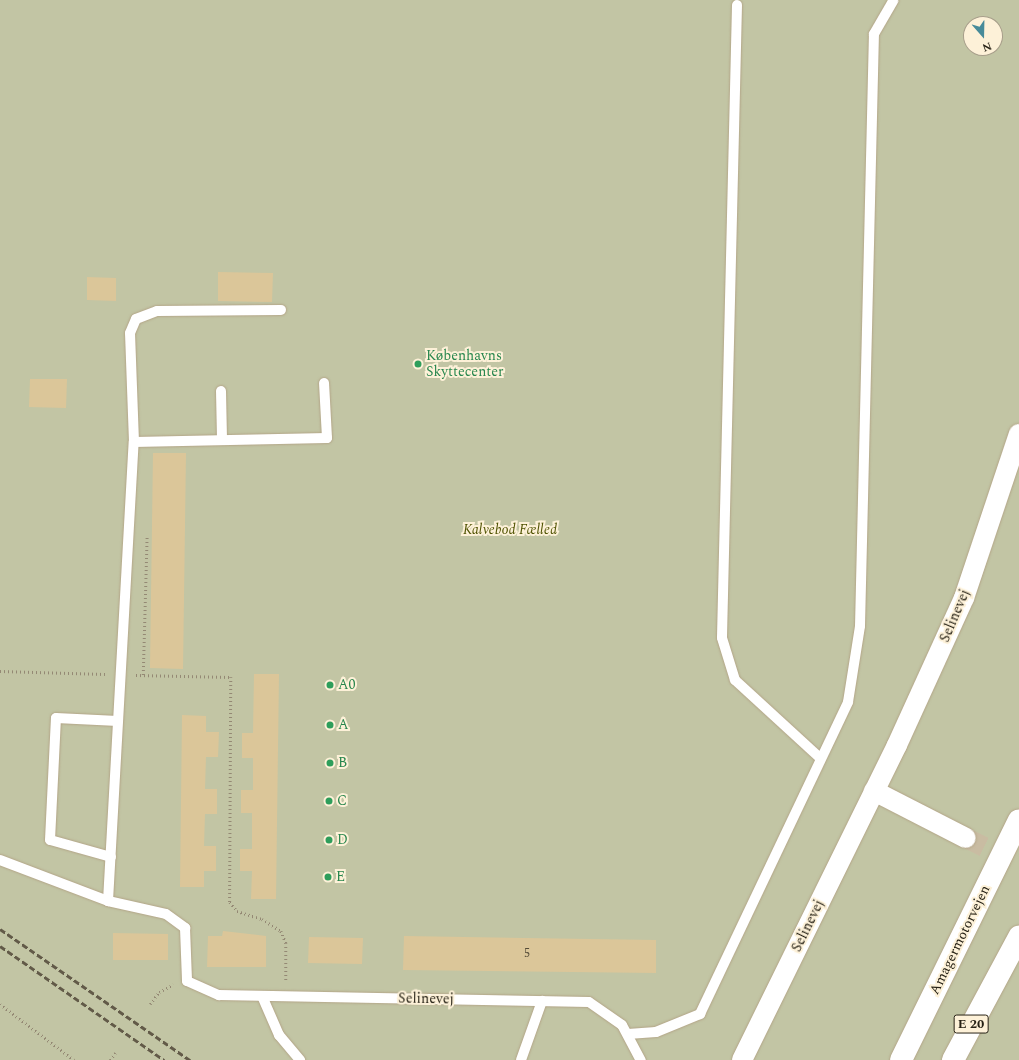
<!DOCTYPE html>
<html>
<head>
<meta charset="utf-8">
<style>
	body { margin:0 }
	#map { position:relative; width:1019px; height:1060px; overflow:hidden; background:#f2e3c5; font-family:Spectral,serif }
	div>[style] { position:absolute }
	.green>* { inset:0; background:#c2c5a4 }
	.building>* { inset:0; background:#dbc699 }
	.street-tunnel>* { height:20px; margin-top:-10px; transform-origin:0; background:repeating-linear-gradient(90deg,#c9bca2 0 20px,transparent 0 30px) }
	.path>* { height:2.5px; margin-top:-1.25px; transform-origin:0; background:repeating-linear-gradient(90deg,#948974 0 1px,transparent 0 4px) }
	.roads { filter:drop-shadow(0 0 1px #b3a588) drop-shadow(0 0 1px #b3a588) }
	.lane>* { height:10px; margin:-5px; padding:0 5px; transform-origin:5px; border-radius:5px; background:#fff }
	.street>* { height:20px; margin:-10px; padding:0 10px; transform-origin:10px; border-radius:10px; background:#fff }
	.secondary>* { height:22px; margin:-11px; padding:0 11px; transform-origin:11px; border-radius:11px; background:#fff }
	.highway>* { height:22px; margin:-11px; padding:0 11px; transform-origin:11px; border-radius:11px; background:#fff }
	.rail>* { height:3px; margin-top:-1.5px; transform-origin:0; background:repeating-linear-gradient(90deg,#625a48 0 6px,transparent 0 9px) }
	.dots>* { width:11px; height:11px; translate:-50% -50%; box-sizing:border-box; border:2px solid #fdf1d8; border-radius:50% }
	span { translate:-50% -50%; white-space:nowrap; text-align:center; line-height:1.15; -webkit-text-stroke:4px #fdf1d8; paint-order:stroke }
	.number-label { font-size:12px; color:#544b37 }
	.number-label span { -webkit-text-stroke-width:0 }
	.shield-label span { padding:1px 3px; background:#fdf1d8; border:1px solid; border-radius:3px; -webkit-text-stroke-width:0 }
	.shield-label { font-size:13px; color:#272216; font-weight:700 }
	.leisure-label { font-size:14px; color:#27864d }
	.left { translate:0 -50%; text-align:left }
	.park-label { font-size:14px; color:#505302; font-style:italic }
	.street-label { font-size:14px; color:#272216 }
	.north { position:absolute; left:963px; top:16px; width:40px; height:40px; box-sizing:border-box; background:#fdf1d8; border:1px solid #a79e8a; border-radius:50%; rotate:160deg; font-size:11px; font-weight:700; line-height:16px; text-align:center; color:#272216 }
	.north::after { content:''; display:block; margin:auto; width:14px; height:18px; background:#478b99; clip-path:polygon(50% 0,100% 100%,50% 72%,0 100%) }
</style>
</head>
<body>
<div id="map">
	<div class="green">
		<i style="clip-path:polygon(evenodd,0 0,1019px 0,1019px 1060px,0 1060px,0 0,971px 24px,995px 24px,995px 48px,971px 48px,971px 24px)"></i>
	</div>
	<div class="building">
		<i style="clip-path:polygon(218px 272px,273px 273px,272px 302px,218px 301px)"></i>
		<i style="clip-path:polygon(87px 277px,116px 278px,116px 301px,87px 300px)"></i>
		<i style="clip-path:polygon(30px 379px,67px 379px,66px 408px,29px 407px)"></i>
		<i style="clip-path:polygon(153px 453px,186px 453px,183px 669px,150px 668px)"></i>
		<i style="clip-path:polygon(254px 674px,279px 674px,276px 899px,251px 899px,252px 871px,240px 871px,240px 849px,252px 849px,252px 813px,241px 813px,241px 790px,253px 790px,253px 758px,242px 758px,242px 733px,253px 733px)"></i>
		<i style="clip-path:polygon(182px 715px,206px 716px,206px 732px,219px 732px,218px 757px,206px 757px,205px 789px,217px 789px,217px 814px,205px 814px,204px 846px,216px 846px,216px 871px,204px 871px,204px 887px,180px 887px)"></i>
		<i style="clip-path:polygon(223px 931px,266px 936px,266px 967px,207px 967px,208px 936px,222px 936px)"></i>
		<i style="clip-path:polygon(113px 933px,168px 934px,168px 960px,113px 960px)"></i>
		<i style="clip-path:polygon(404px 936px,656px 940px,656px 973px,403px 970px)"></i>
		<i style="clip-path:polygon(309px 937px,363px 938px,362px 964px,308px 963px)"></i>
	</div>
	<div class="street-tunnel">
		<i style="left:966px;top:838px;width:59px;rotate:26.1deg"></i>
	</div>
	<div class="path">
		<i style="left:0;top:671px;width:105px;rotate:1.6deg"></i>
		<i style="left:136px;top:675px;width:95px;rotate:1.2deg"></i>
		<i style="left:231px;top:677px;width:225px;rotate:90.3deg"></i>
		<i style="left:230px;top:902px;width:11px;rotate:52deg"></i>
		<i style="left:237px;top:911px;width:26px;rotate:18deg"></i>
		<i style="left:262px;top:919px;width:22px;rotate:32deg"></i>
		<i style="left:281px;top:931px;width:13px;rotate:67deg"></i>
		<i style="left:286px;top:943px;width:37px;rotate:90deg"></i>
		<i style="left:143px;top:675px;width:139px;rotate:-88.4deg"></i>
		<i style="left:0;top:1004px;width:93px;rotate:37.1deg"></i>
		<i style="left:150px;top:1004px;width:15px;rotate:-53deg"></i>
		<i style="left:159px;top:992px;width:16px;rotate:-27deg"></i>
		<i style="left:110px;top:1060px;width:9px;rotate:-54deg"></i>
	</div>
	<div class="roads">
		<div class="lane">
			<i style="left:737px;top:5px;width:633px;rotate:91.36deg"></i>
			<i style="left:722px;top:638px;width:44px;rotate:72.8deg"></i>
			<i style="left:735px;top:680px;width:115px;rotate:42.5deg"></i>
			<i style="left:221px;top:391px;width:49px;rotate:88.8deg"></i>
			<i style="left:134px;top:442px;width:193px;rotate:-1.2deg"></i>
			<i style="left:327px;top:438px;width:55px;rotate:-93.1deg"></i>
			<i style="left:111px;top:857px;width:63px;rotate:-164.4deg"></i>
			<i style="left:50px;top:840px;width:122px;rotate:-87.2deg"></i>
			<i style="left:56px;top:718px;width:62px;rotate:2.8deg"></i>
			<i style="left:0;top:860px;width:116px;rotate:20.8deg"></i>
			<i style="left:108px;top:901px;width:59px;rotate:12.6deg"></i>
			<i style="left:166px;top:914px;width:24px;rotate:36deg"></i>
			<i style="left:185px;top:928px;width:53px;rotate:87.8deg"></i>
			<i style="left:187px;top:981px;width:35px;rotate:24deg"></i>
			<i style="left:219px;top:995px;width:370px;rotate:1.1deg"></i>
			<i style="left:589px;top:1002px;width:40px;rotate:34.9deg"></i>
			<i style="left:622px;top:1025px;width:40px;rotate:62deg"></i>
			<i style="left:108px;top:901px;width:460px;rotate:-86.8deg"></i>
			<i style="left:134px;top:442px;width:109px;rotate:-92.1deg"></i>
			<i style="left:130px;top:333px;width:15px;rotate:-67deg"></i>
			<i style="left:136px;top:319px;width:22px;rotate:-21deg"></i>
			<i style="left:157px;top:311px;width:124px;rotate:-0.5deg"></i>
			<i style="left:262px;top:996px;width:43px;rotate:66.4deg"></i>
			<i style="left:279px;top:1035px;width:33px;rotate:50deg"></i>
			<i style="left:628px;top:1034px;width:28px;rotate:-4deg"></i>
			<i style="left:656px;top:1032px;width:48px;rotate:-22.2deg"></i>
			<i style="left:700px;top:1014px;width:345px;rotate:-64.6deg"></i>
			<i style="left:848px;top:702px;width:77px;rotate:-81deg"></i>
			<i style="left:860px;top:626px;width:592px;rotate:-88.65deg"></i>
			<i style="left:874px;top:34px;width:39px;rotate:-60deg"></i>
			<i style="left:521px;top:1060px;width:63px;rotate:-70.4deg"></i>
		</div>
		<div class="street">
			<i style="left:874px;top:791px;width:103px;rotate:27.1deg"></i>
			<i style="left:742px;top:1060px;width:351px;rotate:-63.8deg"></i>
			<i style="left:897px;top:745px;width:162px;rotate:-65.5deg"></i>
			<i style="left:964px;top:598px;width:173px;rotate:-71.5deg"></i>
		</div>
		<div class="secondary">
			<i style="left:901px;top:1060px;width:267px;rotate:-63.8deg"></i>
		</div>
		<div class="highway">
			<i style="left:953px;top:1060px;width:140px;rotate:-61.8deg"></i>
		</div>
	</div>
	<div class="rail">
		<i style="left:0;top:929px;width:231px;rotate:34.6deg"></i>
		<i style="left:0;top:946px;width:200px;rotate:34.8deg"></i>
	</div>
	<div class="dots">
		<i style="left:418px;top:364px;background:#2e9e5b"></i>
		<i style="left:330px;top:685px;background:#2e9e5b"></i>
		<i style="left:330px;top:725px;background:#2e9e5b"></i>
		<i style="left:330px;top:763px;background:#2e9e5b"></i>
		<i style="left:329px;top:801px;background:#2e9e5b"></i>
		<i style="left:329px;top:840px;background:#2e9e5b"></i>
		<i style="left:328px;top:877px;background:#2e9e5b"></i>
	</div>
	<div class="number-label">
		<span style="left:527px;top:954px">5</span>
	</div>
	<div class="shield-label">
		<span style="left:971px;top:1024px">E 20</span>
	</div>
	<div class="leisure-label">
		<span class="left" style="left:426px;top:364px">Københavns<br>Skyttecenter</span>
		<span class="left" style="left:338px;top:685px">A0</span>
		<span class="left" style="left:338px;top:725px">A</span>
		<span class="left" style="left:338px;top:763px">B</span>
		<span class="left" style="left:337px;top:801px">C</span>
		<span class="left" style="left:337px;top:840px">D</span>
		<span class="left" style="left:336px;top:877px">E</span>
	</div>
	<div class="park-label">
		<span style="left:510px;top:530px">Kalvebod Fælled</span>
	</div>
	<div class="street-label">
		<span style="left:955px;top:616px;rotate:-67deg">Selinevej</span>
		<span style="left:808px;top:926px;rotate:-64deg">Selinevej</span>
		<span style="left:960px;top:940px;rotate:-64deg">Amagermotorvejen</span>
		<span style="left:426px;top:999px;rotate:1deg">Selinevej</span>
	</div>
	<div class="north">N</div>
</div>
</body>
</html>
